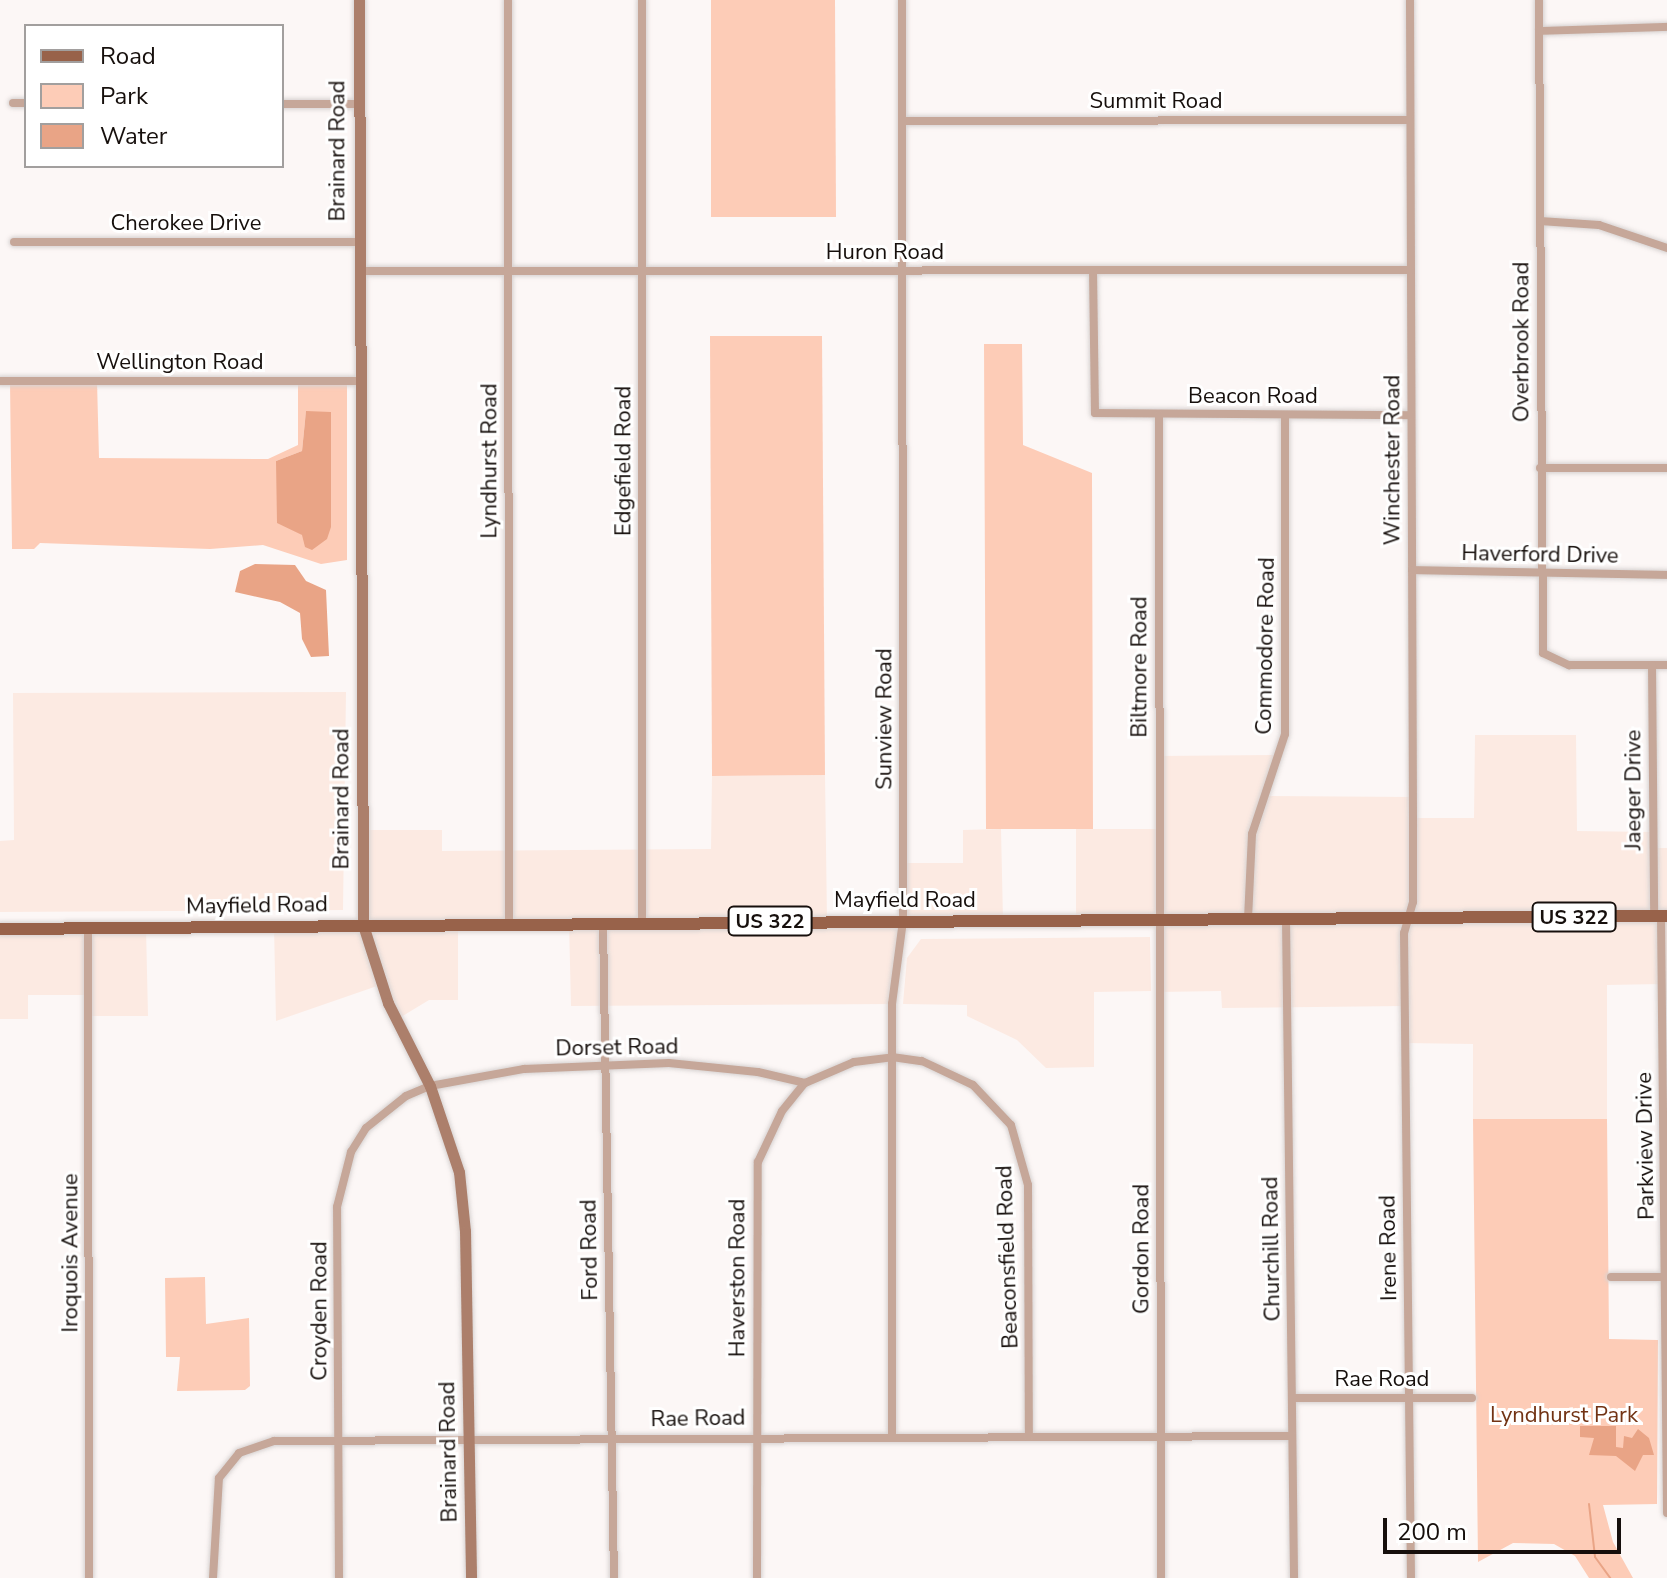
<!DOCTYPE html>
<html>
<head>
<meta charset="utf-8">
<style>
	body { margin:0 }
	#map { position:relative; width:1667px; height:1578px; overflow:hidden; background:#fcf7f6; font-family:"Nunito Sans",sans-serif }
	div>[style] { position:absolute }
	.built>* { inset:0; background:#fceae2 }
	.green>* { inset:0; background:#fdccb7 }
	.water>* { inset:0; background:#e9a486 }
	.stream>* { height:2px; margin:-1px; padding:0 1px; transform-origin:1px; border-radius:1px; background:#e9a486 }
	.roads { filter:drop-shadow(0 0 2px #d7d2d1) drop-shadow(0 0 2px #d7d2d1) }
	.street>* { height:8px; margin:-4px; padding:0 4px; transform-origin:4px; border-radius:4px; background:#c6a799 }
	.secondary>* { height:11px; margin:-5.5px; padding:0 5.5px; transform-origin:5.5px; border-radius:5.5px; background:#ac7f6b }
	.primary>* { height:12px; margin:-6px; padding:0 6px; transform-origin:6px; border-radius:6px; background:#98624a }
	span { translate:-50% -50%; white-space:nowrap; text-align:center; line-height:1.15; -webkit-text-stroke:6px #fff; paint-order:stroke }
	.shield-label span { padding:2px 6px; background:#fff; border:2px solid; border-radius:6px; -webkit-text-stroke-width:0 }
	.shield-label { font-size:20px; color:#160f0c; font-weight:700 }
	.street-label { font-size:22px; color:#160f0c }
	.park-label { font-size:22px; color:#723314 }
	.legend { position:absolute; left:24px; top:24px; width:260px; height:144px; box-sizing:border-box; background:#fff; border:2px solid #a29f9e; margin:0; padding:10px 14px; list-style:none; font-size:24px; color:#160f0c }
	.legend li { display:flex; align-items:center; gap:16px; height:40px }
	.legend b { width:40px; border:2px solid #a29f9e }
	.scale { position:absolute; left:1383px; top:1518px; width:238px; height:36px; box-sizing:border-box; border:4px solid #160f0c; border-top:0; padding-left:10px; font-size:24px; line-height:28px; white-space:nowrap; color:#160f0c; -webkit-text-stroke:6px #fff; paint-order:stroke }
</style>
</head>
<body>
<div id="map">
	<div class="built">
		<i style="clip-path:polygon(346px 692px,343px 910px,0 912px,0 841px,14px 840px,13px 693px)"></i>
		<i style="clip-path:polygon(1475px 735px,1576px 735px,1577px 831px,1652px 832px,1653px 848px,1667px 848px,1667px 1000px,1661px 1000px,1661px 984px,1607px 985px,1607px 1119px,1473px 1119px,1473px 1044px,1405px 1043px,1404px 1006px,1222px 1008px,1221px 991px,1158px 992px,1158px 920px,1076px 920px,1076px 829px,1158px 829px,1158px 756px,1281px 755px,1265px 796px,1413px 797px,1414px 818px,1474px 818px)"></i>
		<i style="clip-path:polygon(825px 775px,827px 920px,903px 921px,903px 863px,963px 863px,963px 830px,1001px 829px,1003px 920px,903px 921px,892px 1004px,571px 1006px,569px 922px,458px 924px,458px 1000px,429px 1000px,396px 1020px,380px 985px,276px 1021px,274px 926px,363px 925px,362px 830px,442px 830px,442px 851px,711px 849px,712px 776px)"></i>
		<i style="clip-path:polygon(146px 928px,148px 1016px,88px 1016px,88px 995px,28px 995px,28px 1019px,0 1019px,0 929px)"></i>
		<i style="clip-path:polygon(1150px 937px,1151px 991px,1094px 992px,1094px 1067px,1046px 1068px,1017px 1040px,967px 1016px,967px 1005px,903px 1004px,907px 958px,921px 939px)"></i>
	</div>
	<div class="green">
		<i style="clip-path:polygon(711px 0,835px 0,836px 217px,711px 217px)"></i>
		<i style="clip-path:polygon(710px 336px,822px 336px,825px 775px,712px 776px)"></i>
		<i style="clip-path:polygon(984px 344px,1022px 344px,1023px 445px,1092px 473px,1093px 829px,986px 829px)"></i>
		<i style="clip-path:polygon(evenodd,10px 381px,97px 381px,99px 458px,268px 459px,298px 445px,298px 381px,347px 381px,347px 560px,321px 564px,263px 545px,210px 549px,40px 543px,34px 549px,12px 549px,10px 381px,306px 411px,302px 535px,276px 461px,302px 451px,306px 411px)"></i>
		<i style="clip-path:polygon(1473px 1119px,1607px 1119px,1609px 1339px,1658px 1340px,1657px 1504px,1603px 1505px,1613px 1542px,1633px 1578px,1589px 1578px,1575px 1556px,1554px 1544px,1513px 1543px,1478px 1562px)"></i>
		<i style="clip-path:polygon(205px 1277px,206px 1324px,249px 1318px,250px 1386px,245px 1390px,177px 1391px,180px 1357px,166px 1357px,165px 1278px)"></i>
	</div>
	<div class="water">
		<i style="clip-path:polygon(306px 411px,331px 412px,331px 527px,327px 539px,312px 550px,305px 547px,302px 535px,277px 523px,276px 461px,302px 451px)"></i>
		<i style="clip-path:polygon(255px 564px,295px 565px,306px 581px,326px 590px,329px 656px,311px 657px,302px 639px,300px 613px,280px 602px,235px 592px,240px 571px)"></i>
		<i style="clip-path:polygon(1580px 1426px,1616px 1426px,1616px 1447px,1623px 1448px,1624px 1436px,1632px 1438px,1638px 1429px,1649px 1438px,1654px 1455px,1643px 1455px,1635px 1471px,1616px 1456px,1589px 1455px,1594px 1438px,1580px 1437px)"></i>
	</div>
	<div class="stream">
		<i style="left:1589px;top:1504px;width:53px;rotate:83.5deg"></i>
		<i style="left:1595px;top:1557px;width:26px;rotate:54deg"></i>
	</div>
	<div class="roads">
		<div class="street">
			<i style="left:508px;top:0;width:923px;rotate:89.94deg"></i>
			<i style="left:642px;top:0;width:922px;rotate:90deg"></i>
			<i style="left:1410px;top:0;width:827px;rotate:89.79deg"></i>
			<i style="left:1413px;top:827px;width:75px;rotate:90deg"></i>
			<i style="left:1413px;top:902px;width:32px;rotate:106deg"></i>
			<i style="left:1404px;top:933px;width:645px;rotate:89.38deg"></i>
			<i style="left:1539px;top:0;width:653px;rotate:89.65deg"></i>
			<i style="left:1543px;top:653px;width:29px;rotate:25deg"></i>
			<i style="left:1569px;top:665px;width:98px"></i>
			<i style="left:1539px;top:31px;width:128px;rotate:-1.8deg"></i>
			<i style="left:13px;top:103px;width:13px"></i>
			<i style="left:282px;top:104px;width:76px"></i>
			<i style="left:902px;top:121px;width:508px;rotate:-0.11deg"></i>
			<i style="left:1540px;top:221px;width:59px;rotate:3.9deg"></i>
			<i style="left:1599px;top:225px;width:72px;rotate:18.7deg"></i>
			<i style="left:14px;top:242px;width:344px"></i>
			<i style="left:1093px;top:270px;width:143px;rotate:89.2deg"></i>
			<i style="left:1095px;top:413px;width:316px;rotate:0.4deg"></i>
			<i style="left:360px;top:271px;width:1049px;rotate:-0.05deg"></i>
			<i style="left:0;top:381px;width:360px"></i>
			<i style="left:1159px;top:415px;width:1163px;rotate:89.9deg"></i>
			<i style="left:1540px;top:468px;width:127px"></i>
			<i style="left:1412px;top:570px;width:255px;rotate:1.1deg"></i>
			<i style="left:1652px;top:665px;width:251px;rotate:89.5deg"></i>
			<i style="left:1661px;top:916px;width:597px;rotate:89.42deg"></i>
			<i style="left:1248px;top:919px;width:85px;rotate:-87.3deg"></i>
			<i style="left:1252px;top:834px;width:105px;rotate:-71.7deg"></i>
			<i style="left:1285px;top:734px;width:319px;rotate:-90deg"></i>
			<i style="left:1286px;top:919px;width:659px;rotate:89.3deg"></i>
			<i style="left:603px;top:923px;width:655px;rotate:89.04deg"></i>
			<i style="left:88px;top:929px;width:649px;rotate:89.91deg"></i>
			<i style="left:1611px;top:1277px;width:56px"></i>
			<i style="left:1292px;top:1398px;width:180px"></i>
			<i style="left:892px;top:1436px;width:432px;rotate:-90deg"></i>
			<i style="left:892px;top:1004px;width:84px;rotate:-82.5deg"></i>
			<i style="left:903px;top:921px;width:921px;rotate:-90.06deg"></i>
			<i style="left:213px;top:1578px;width:100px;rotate:-86.6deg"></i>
			<i style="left:219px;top:1478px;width:32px;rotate:-51deg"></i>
			<i style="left:239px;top:1453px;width:37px;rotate:-19deg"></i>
			<i style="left:274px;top:1441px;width:1018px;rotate:-0.28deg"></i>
			<i style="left:339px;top:1578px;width:371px;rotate:-90.3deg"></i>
			<i style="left:337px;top:1207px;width:57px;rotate:-75.7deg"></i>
			<i style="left:351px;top:1152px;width:28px;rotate:-58deg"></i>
			<i style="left:366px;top:1128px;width:51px;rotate:-38.7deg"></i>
			<i style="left:406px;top:1096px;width:26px;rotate:-23deg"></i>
			<i style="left:430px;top:1086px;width:96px;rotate:-10.3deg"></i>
			<i style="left:524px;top:1069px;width:145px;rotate:-2.4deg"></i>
			<i style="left:669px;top:1063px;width:89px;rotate:5.8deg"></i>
			<i style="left:758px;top:1072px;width:48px;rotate:13.2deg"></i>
			<i style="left:757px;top:1578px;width:416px;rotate:-89.9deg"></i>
			<i style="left:758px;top:1162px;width:56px;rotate:-64.8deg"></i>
			<i style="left:782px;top:1111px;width:36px;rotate:-51deg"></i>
			<i style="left:805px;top:1083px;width:53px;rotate:-23.2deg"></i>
			<i style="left:854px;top:1062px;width:38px;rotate:-7deg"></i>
			<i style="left:892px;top:1057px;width:30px;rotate:8deg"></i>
			<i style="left:922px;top:1061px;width:56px;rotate:25.2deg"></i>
			<i style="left:973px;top:1085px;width:55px;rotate:46.5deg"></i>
			<i style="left:1011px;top:1125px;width:62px;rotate:74.2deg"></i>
			<i style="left:1028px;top:1185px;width:252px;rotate:89.8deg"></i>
		</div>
		<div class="secondary">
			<i style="left:359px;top:0;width:925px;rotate:89.75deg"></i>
			<i style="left:363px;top:925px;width:82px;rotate:72.2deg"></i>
			<i style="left:388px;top:1003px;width:93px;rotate:63.2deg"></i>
			<i style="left:430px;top:1086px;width:91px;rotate:71.4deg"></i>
			<i style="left:459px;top:1172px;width:59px;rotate:84.2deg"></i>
			<i style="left:465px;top:1231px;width:347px;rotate:89deg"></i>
		</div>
		<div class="primary">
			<i style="left:0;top:929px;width:1667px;rotate:-0.45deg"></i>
		</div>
	</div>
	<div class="shield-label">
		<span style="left:1574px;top:917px">US 322</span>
		<span style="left:770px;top:921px">US 322</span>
	</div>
	<div class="street-label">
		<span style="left:1156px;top:102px">Summit Road</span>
		<span style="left:338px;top:151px;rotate:-90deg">Brainard Road</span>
		<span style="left:186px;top:224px">Cherokee Drive</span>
		<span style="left:885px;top:253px">Huron Road</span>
		<span style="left:1522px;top:342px;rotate:-90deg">Overbrook Road</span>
		<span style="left:180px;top:363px">Wellington Road</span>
		<span style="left:1253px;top:397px">Beacon Road</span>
		<span style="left:1393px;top:460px;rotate:-90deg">Winchester Road</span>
		<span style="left:490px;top:461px;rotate:-90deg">Lyndhurst Road</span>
		<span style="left:624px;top:461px;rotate:-90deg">Edgefield Road</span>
		<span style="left:1540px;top:555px;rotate:1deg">Haverford Drive</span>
		<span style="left:1266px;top:646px;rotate:-89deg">Commodore Road</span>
		<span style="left:1140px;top:667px;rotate:-90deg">Biltmore Road</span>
		<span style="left:885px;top:719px;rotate:-90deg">Sunview Road</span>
		<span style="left:1634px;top:790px;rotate:-90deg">Jaeger Drive</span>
		<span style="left:342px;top:799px;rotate:-90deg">Brainard Road</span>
		<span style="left:905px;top:901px">Mayfield Road</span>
		<span style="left:257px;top:906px;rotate:-1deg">Mayfield Road</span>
		<span style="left:617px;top:1048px;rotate:-1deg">Dorset Road</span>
		<span style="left:1646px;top:1146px;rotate:-91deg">Parkview Drive</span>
		<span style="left:1389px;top:1248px;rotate:-91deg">Irene Road</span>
		<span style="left:1142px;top:1249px;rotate:-90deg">Gordon Road</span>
		<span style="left:1272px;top:1249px;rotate:-91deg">Churchill Road</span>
		<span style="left:590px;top:1250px;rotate:-91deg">Ford Road</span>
		<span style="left:71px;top:1253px;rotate:-90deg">Iroquois Avenue</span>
		<span style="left:1008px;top:1257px;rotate:-92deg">Beaconsfield Road</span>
		<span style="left:738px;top:1278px;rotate:-90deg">Haverston Road</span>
		<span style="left:320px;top:1311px;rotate:-90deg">Croyden Road</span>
		<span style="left:1382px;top:1380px">Rae Road</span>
		<span style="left:698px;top:1419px;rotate:-1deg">Rae Road</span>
		<span style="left:449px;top:1452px;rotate:-91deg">Brainard Road</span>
	</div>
	<div class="park-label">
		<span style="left:1564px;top:1416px">Lyndhurst Park</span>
	</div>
	<ul class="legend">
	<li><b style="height:10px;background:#98624a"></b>Road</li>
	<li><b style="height:22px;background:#fdccb7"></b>Park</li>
	<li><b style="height:22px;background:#e9a486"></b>Water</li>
	</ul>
	<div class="scale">200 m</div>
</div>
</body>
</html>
